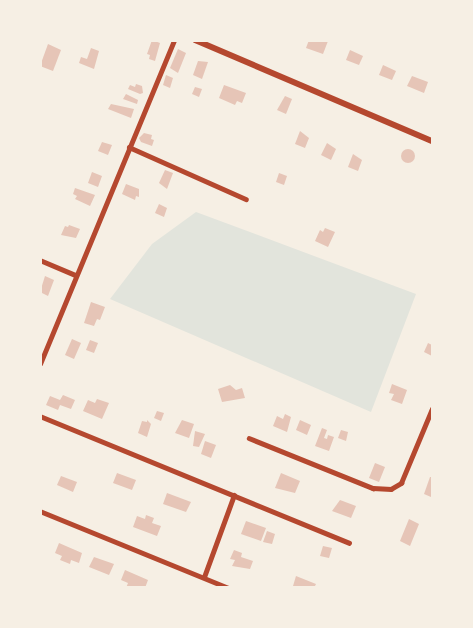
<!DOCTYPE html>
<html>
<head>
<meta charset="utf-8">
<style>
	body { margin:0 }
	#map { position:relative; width:473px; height:628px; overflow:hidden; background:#f6efe4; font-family:Helvetica,sans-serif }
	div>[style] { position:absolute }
	.green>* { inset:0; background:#e2e4dc }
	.building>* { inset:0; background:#e6c5b7 }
	.round { border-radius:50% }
	.minor>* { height:4.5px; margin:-2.25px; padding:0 2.25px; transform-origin:2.25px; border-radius:2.25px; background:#b5482f }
	.secondary>* { height:6px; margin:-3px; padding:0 3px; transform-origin:3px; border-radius:3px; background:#b5482f }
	span { translate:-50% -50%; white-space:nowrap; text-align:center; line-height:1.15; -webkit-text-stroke:6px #f6efe4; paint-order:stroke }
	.frame { position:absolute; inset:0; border:42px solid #f6efe4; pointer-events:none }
</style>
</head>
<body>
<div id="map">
	<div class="green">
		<i style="clip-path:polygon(196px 212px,416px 294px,371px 412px,110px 299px,152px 244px)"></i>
	</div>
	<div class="building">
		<i style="clip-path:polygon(152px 40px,160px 43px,155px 61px,149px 59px,150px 55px,147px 54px)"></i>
		<i style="clip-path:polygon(309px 40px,328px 41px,323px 54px,306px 48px)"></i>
		<i style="clip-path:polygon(48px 44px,61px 50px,53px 71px,40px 66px)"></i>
		<i style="clip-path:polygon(91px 48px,99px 51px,94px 69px,79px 63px,81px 57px,87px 59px)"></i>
		<i style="clip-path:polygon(178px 49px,186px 53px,178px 73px,170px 68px)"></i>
		<i style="clip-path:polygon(350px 50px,363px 56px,359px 65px,346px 60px)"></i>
		<i style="clip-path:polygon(198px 61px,208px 62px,202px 79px,193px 75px)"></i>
		<i style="clip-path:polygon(383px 65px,396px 71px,392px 80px,379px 75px)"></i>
		<i style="clip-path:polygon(166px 75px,173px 78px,170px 88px,163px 85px)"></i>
		<i style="clip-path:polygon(412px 76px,428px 82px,424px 93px,407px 86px)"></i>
		<i style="clip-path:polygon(136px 84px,142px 86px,143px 93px,140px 94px,128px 89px,130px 85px,135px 87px)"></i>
		<i style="clip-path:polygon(224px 85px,246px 93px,242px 103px,237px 101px,235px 105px,219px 98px)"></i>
		<i style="clip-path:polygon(195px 87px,202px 89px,199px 97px,192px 94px)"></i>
		<i style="clip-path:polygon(126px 94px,138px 100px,137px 104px,123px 99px)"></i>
		<i style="clip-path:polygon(285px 96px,292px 99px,286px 114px,277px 110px)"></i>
		<i style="clip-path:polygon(111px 104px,134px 109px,131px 118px,108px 109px)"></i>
		<i style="clip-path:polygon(300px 131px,309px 138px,305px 148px,295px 144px)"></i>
		<i style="clip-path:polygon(144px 133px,152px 135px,151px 139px,154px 140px,152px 146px,141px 142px,139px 138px)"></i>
		<i style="clip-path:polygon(102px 142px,112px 145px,108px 155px,98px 151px)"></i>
		<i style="clip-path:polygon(327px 143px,336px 149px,331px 160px,321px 155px)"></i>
		<i class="round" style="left:401px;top:149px;width:14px;height:14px"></i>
		<i style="clip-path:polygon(353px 154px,362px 160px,358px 171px,348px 167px)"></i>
		<i style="clip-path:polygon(165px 170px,173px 173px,167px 189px,159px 183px)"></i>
		<i style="clip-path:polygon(92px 172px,102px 176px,98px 187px,88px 183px)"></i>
		<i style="clip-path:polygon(279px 173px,287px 176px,284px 185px,276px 182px)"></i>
		<i style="clip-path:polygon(126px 184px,139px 189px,139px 197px,136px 196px,135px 200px,122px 194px)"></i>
		<i style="clip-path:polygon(75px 188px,95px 195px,90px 206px,75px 199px,77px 196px,73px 194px)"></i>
		<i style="clip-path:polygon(159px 204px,167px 208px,164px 217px,155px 213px)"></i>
		<i style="clip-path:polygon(69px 225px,80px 229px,76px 238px,61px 235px,65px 226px,68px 227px)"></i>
		<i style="clip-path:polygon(325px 228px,335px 232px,328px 247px,315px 241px,320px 230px,323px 232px)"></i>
		<i style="clip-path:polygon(45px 276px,54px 280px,48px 296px,40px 292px)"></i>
		<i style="clip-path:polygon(91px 302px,105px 307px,100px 320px,97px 319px,94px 326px,84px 323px)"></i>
		<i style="clip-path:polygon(72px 339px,81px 343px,74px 359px,65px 355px)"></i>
		<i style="clip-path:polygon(90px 340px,98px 343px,94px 353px,86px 350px)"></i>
		<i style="clip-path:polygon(428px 343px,432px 345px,432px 356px,424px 352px)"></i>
		<i style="clip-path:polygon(392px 384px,407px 390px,402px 404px,391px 400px,394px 394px,389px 393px)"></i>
		<i style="clip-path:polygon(230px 385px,236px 390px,242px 388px,245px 398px,222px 402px,218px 389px)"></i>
		<i style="clip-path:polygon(63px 395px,75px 400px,71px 409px,60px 405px,58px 410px,46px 405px,50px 396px,60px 400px)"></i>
		<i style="clip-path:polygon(97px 399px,109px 403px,102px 419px,83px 411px,88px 400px,95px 403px)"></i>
		<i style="clip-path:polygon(157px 411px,164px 413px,161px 421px,154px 418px)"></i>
		<i style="clip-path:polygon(285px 414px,291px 417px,287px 432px,273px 426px,277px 416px,283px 419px)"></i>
		<i style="clip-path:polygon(147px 420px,151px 424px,147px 437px,138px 433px,142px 421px,147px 422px)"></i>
		<i style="clip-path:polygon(182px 420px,194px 424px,189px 438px,175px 433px)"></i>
		<i style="clip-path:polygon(300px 420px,311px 425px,307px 435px,296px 430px)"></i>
		<i style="clip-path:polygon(322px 428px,327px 430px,324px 438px,327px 439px,328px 435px,334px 437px,329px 451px,315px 446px)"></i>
		<i style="clip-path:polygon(341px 430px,348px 432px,346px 441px,338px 438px)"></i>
		<i style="clip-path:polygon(195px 431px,205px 434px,199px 447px,193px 446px)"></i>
		<i style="clip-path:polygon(205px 441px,216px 445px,211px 458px,201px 454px)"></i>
		<i style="clip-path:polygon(375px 463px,385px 467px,379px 482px,369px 478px)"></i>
		<i style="clip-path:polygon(117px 473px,136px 480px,132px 490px,113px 483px)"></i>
		<i style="clip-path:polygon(281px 473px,300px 481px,295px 493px,275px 488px)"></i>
		<i style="clip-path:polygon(61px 476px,77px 482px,73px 492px,57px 485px)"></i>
		<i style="clip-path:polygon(430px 477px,432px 477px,431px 497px,424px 494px)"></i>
		<i style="clip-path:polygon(167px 493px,191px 502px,186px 512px,163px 504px)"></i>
		<i style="clip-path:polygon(340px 500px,356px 506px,351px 518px,332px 511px)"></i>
		<i style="clip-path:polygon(146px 515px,154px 518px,152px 523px,161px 526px,157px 536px,133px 527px,137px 516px,145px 519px)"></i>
		<i style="clip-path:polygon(409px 519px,419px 524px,410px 546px,400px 541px)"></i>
		<i style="clip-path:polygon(246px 521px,266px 528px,261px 541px,241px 534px)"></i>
		<i style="clip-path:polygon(267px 531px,275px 534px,272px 544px,263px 542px)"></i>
		<i style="clip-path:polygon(59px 543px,82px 553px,79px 563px,71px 560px,70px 564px,60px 560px,62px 556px,55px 553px)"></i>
		<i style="clip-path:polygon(323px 546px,332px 548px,329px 558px,320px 556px)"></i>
		<i style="clip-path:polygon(234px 550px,242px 553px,241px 557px,253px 561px,250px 569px,232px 566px,235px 560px,230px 559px)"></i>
		<i style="clip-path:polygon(94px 557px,114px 564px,109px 575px,89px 567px)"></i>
		<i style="clip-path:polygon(125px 570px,148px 580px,145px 588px,126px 588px,128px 583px,121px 580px)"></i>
		<i style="clip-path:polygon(296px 576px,316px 584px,314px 588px,293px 586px)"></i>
	</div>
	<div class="minor">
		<i style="left:129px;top:147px;width:128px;rotate:24deg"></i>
		<i style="left:40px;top:260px;width:39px;rotate:23deg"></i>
		<i style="left:40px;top:364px;width:351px;rotate:-67.5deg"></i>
		<i style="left:40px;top:416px;width:334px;rotate:22.3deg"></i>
		<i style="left:249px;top:438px;width:134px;rotate:22deg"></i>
		<i style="left:373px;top:488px;width:18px;rotate:3deg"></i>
		<i style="left:391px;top:489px;width:12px;rotate:-31deg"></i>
		<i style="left:401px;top:483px;width:80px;rotate:-67.3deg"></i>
		<i style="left:40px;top:511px;width:204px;rotate:22.2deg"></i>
		<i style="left:204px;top:577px;width:87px;rotate:-69.9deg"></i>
	</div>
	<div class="secondary">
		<i style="left:195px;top:40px;width:258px;rotate:23.1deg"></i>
	</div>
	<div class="frame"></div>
</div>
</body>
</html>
